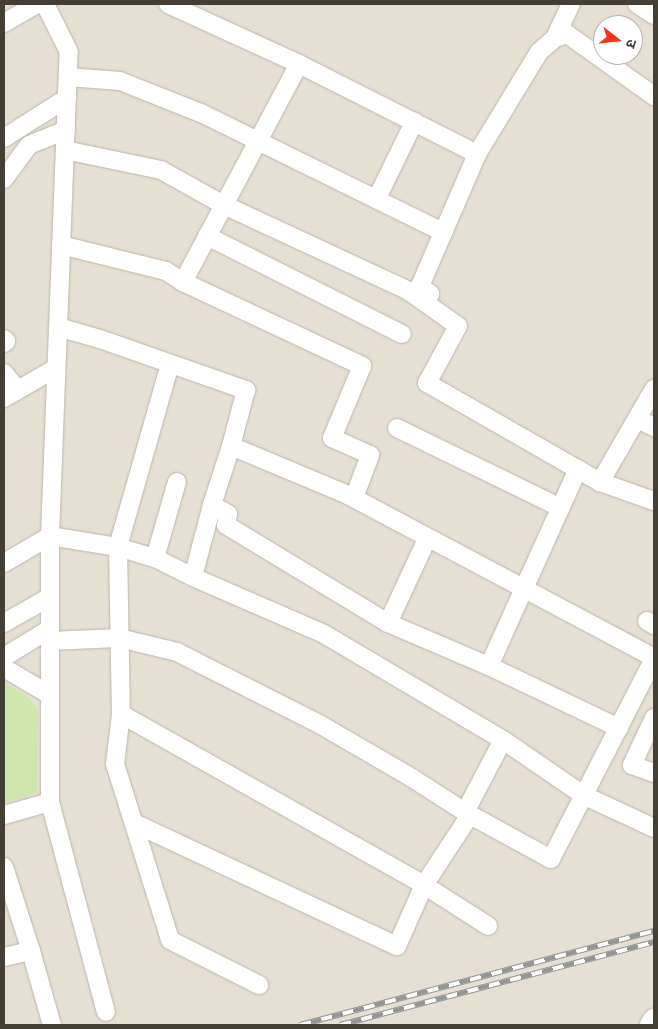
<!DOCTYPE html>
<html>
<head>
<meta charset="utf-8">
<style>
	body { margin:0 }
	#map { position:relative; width:658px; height:1029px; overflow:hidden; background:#f2eee6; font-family:"Exo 2","Noto Sans Devanagari",sans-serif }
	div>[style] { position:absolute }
	.residential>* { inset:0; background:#e6e0d4 }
	.green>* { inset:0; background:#cfe6af }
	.roads { filter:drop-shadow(0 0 1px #bdb5a9) drop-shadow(0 0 1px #bdb5a9) }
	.minor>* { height:18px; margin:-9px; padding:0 9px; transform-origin:9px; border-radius:9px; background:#fff }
	.tertiary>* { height:22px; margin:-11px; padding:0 11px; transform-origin:11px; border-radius:11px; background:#fff }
	.rail>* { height:5.5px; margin-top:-2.75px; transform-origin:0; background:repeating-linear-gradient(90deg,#fff 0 11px,#959595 0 22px); box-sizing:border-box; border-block:1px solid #959595 }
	span { translate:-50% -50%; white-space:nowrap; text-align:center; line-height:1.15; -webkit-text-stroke:5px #fff; paint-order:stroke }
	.frame { position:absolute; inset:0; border:5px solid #453e35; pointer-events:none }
	.north { position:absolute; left:593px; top:15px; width:50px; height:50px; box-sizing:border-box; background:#fff; border:1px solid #b5b2ae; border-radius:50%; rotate:106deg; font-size:14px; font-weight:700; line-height:20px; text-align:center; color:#453e35 }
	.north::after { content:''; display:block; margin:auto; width:18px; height:22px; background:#f4351b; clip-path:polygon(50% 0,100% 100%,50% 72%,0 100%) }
</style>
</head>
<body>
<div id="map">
	<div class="residential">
		<i style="clip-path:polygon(evenodd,4px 4px,654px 4px,654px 1025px,4px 1025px,4px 4px,603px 25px,633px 25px,633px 55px,603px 55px,603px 25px)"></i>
	</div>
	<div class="green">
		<i style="clip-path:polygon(4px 683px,27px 696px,38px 710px,37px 793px,4px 803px)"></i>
	</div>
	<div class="roads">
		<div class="minor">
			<i style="left:168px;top:4px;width:144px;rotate:24.6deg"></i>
			<i style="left:299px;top:64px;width:199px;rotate:26.8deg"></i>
			<i style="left:637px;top:4px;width:20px;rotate:33deg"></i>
			<i style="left:4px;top:23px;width:38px;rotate:-30deg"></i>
			<i style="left:555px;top:38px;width:38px;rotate:-65deg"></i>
			<i style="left:68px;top:77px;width:52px;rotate:4.4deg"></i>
			<i style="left:120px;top:81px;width:87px;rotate:21.6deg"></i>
			<i style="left:201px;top:113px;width:270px;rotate:26.2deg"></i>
			<i style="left:4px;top:138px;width:75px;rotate:-32.4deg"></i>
			<i style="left:65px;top:150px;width:98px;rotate:11.8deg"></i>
			<i style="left:161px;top:170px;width:72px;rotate:29.1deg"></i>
			<i style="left:224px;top:205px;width:202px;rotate:24.9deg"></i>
			<i style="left:407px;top:290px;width:62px;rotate:35.2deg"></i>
			<i style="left:458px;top:326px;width:65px;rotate:118.5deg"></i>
			<i style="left:427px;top:383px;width:199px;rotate:29.8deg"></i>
			<i style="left:4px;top:179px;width:42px;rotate:-53.7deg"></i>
			<i style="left:29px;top:145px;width:40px;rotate:-22deg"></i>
			<i style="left:377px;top:198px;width:85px;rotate:-64deg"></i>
			<i style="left:207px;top:236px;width:218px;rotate:26.7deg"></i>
			<i style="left:61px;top:245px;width:108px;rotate:13.9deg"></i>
			<i style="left:166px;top:271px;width:20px;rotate:33deg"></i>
			<i style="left:183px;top:282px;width:198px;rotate:25.1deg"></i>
			<i style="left:362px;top:366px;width:78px;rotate:112.6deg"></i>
			<i style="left:332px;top:438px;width:42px;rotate:24.1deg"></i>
			<i style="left:370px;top:455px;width:46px;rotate:110.4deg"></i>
			<i style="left:183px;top:282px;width:247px;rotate:-62deg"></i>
			<i style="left:427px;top:300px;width:7px;rotate:-63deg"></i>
			<i style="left:430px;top:294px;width:13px;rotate:-141deg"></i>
			<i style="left:420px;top:286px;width:144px;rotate:-66.6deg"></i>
			<i style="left:477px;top:154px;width:119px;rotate:-58.7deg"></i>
			<i style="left:539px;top:52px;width:21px;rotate:-41deg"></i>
			<i style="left:555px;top:38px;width:13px;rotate:-18deg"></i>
			<i style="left:567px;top:34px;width:107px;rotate:35.5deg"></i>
			<i style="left:58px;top:327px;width:44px;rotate:15.9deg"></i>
			<i style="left:100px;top:339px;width:155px;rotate:19.3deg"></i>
			<i style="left:246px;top:390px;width:58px;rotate:105deg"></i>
			<i style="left:231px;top:446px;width:62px;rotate:107.9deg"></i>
			<i style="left:212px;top:505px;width:74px;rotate:104.8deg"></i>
			<i style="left:4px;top:339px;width:3px;rotate:45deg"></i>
			<i style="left:6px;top:341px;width:3px;rotate:135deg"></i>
			<i style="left:170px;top:364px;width:190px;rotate:105.9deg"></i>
			<i style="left:118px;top:547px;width:167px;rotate:89deg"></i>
			<i style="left:121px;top:714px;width:50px;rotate:96.8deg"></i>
			<i style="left:115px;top:764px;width:184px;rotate:72.6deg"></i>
			<i style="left:170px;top:940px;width:100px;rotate:26.8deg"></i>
			<i style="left:4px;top:373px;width:22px;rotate:51deg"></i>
			<i style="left:654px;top:389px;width:108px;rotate:120.1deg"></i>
			<i style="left:600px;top:482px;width:57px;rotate:19.4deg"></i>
			<i style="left:4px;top:398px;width:60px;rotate:-30deg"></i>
			<i style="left:637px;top:419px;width:19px;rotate:25deg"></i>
			<i style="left:397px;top:428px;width:182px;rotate:26deg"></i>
			<i style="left:231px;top:446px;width:127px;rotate:22.7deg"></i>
			<i style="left:348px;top:495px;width:347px;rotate:28deg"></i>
			<i style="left:212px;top:505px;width:18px;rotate:29deg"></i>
			<i style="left:228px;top:514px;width:11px;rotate:100deg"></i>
			<i style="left:226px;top:525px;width:189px;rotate:31.2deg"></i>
			<i style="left:388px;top:623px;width:110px;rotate:23.1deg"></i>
			<i style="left:489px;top:666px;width:144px;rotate:25.5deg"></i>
			<i style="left:155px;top:558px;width:79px;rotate:-73.9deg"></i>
			<i style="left:4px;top:563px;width:53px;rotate:-30.4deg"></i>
			<i style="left:50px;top:536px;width:69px;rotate:9.2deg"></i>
			<i style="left:118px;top:547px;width:39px;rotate:17deg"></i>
			<i style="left:155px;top:558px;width:42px;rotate:26.6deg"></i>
			<i style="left:193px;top:577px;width:143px;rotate:23.5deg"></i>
			<i style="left:324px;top:634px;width:208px;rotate:30.6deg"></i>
			<i style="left:503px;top:740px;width:97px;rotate:34.5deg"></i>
			<i style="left:583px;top:795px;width:78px;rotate:24.9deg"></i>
			<i style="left:647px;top:621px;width:8px;rotate:30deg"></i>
			<i style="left:4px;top:623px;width:53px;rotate:-29.5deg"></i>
			<i style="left:388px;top:623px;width:93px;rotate:-65.1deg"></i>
			<i style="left:49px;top:641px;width:70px;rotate:-2.5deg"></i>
			<i style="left:119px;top:638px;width:60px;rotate:13.6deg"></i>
			<i style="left:177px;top:652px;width:161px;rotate:26.9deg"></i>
			<i style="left:321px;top:725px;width:105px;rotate:30.2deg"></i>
			<i style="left:412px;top:778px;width:63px;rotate:32.7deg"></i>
			<i style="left:465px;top:812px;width:98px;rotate:28.7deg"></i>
			<i style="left:551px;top:859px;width:225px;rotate:-62.8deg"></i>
			<i style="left:4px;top:657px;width:52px;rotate:-31.5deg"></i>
			<i style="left:489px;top:666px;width:216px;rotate:-65.7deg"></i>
			<i style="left:4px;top:668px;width:53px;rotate:30.4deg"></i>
			<i style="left:121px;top:714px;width:348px;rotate:29.4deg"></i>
			<i style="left:424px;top:885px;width:76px;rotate:32.6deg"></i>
			<i style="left:654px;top:718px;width:52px;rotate:115.1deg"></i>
			<i style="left:632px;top:765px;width:23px;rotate:20deg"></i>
			<i style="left:50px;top:802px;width:217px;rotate:75.1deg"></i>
			<i style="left:4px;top:815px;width:48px;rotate:-15.8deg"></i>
			<i style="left:50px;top:802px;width:266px;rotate:-90deg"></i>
			<i style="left:50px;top:536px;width:484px;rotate:-87.8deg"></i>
			<i style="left:69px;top:52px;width:54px;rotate:-116.6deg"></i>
			<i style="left:134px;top:823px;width:290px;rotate:25.1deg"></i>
			<i style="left:397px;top:946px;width:67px;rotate:-66.1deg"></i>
			<i style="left:424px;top:885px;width:80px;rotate:-56.7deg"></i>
			<i style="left:468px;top:818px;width:7px;rotate:-117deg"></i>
			<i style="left:465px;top:812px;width:81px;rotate:-62.2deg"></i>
			<i style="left:4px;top:867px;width:88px;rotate:72.2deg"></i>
			<i style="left:31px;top:951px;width:77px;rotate:74.2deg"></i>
			<i style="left:4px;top:957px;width:28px;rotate:-13deg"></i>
		</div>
		<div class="tertiary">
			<i style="left:651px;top:1025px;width:6px;rotate:-59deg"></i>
		</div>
	</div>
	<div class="rail">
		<i style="left:300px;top:1025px;width:366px;rotate:-14.9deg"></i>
		<i style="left:340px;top:1025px;width:325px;rotate:-14.8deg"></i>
	</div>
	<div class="frame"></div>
	<div class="north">उ</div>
</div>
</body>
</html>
